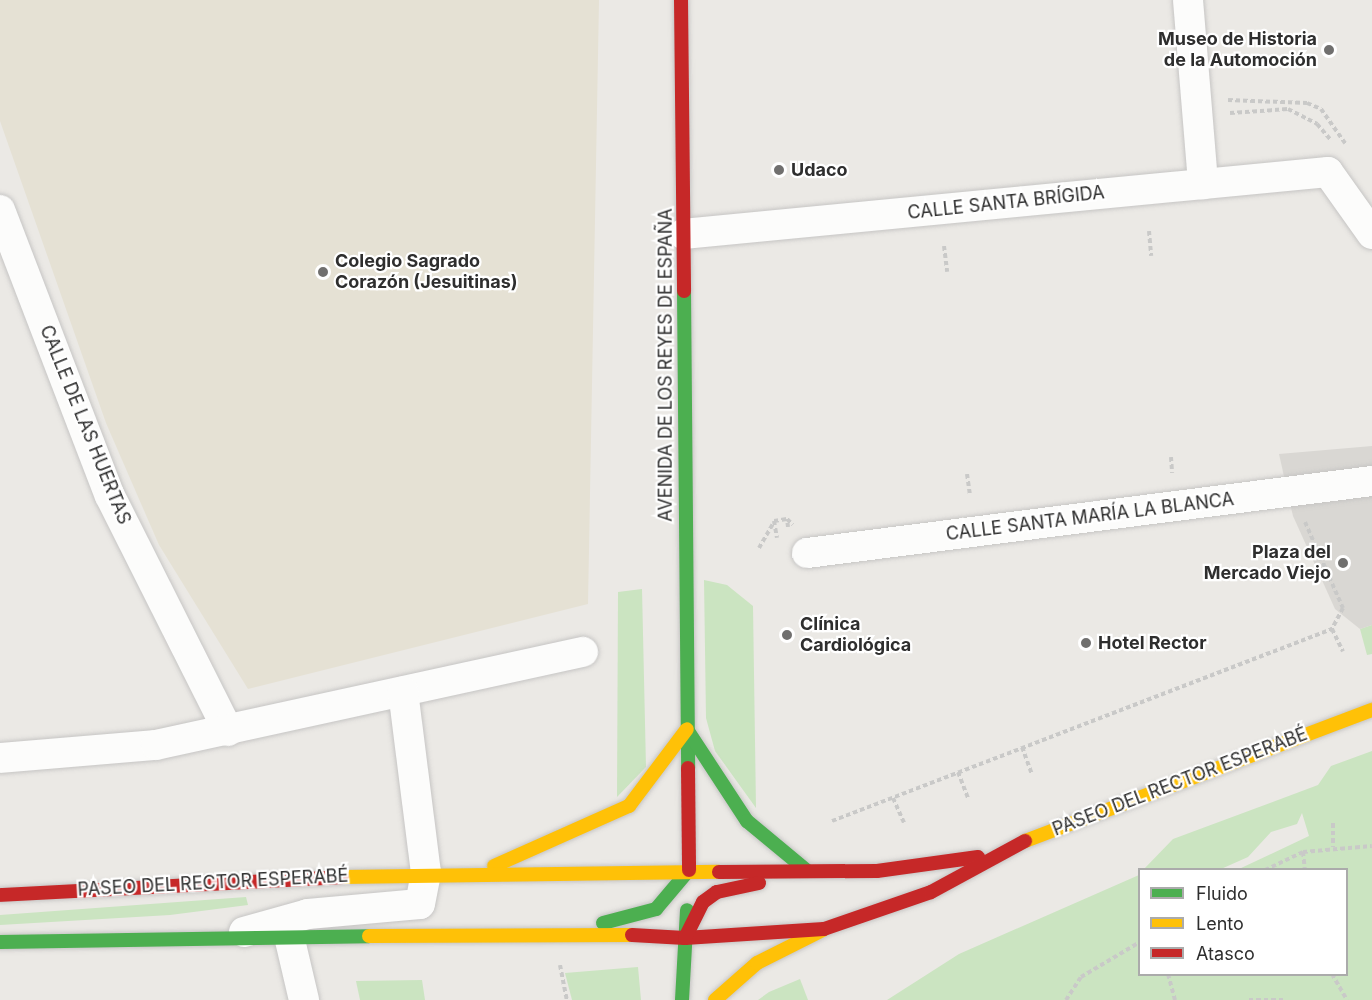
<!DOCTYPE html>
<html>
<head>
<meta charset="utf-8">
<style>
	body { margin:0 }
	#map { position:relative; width:1372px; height:1000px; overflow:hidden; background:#ebe9e5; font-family:Inter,sans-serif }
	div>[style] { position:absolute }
	.education>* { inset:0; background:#e5e1d4 }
	.green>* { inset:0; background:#cbe4c1 }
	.plaza>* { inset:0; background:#d9d7d3 }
	.path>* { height:4px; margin-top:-2px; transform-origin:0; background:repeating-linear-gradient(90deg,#c9c9c8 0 4.5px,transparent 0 7.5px) }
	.roads { filter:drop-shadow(0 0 2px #c6c5c4) drop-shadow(0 0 2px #c6c5c4) }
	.street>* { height:30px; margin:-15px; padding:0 15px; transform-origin:15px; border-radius:15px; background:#fcfcfb }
	.fast>* { height:14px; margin:-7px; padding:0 7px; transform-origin:7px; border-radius:7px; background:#4caf50 }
	.slow>* { height:14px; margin:-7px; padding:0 7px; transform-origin:7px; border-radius:7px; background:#ffc107 }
	.jam>* { height:14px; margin:-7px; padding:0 7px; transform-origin:7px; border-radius:7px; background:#c62828 }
	.dots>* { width:16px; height:16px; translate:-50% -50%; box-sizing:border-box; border:3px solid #fff; border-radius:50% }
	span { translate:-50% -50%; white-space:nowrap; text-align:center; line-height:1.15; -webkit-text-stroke:4.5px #fff; paint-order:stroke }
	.poi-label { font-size:18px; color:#2e2e2e; font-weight:700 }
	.right { translate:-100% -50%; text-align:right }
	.left { translate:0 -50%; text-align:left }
	.street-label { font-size:18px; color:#2e2e2e }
	.legend { position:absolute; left:1138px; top:868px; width:210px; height:108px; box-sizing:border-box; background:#fff; border:2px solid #ababab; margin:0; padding:8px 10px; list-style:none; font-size:18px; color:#2e2e2e }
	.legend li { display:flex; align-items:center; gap:12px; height:30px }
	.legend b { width:30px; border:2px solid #ababab }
</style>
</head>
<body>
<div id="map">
	<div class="education">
		<i style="clip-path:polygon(0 0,599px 0,588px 604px,248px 689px,159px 545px,106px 423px,0 121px)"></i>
	</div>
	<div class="green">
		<i style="clip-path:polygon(704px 580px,727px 585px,753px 606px,756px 808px,715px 751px,706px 718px)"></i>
		<i style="clip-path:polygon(642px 589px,646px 767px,617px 797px,618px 592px)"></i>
		<i style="clip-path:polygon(1372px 625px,1372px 654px,1367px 655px,1360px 629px)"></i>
		<i style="clip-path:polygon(1372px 751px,1372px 1000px,887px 1000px,959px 954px,1139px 875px,1140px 974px,1346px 974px,1346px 870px,1239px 869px,1309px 836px,1302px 813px,1297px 824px,1271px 832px,1248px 857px,1221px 869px,1144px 869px,1173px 839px,1318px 785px,1331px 766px)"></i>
		<i style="clip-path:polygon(246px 897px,248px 905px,170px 915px,0 925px,0 915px)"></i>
		<i style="clip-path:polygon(638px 967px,641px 1000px,572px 1000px,565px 973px)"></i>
		<i style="clip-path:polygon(800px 979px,808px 1000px,758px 1000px,769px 992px)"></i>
		<i style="clip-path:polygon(422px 980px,425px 1000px,360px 1000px,356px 981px)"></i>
	</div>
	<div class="plaza">
		<i style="clip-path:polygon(1372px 446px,1372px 625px,1360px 629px,1335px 609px,1293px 516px,1279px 454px)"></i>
	</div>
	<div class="path">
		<i style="left:1228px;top:100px;width:79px;rotate:2.2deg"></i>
		<i style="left:1307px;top:103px;width:15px;rotate:23deg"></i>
		<i style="left:1321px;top:109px;width:42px;rotate:54.8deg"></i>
		<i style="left:1230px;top:113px;width:58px;rotate:-3.9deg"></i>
		<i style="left:1288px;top:109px;width:33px;rotate:27deg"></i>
		<i style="left:1317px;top:124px;width:21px;rotate:49deg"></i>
		<i style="left:1149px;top:231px;width:25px;rotate:85deg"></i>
		<i style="left:944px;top:246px;width:26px;rotate:83deg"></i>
		<i style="left:1171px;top:457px;width:16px;rotate:86deg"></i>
		<i style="left:967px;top:474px;width:21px;rotate:82deg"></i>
		<i style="left:774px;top:521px;width:17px;rotate:80deg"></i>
		<i style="left:774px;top:521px;width:13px;rotate:-9deg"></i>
		<i style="left:1305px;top:522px;width:94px;rotate:66.2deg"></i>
		<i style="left:1343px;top:608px;width:24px;rotate:118deg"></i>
		<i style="left:788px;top:527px;width:8px;rotate:-97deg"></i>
		<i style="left:787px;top:519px;width:8px;rotate:45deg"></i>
		<i style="left:759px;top:548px;width:30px;rotate:-60deg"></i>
		<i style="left:1022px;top:747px;width:29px;rotate:70deg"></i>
		<i style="left:958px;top:772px;width:28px;rotate:69deg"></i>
		<i style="left:893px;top:798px;width:27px;rotate:66deg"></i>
		<i style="left:832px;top:821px;width:536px;rotate:-21.01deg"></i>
		<i style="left:1332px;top:629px;width:25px;rotate:64deg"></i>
		<i style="left:1333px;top:823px;width:24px;rotate:90deg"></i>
		<i style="left:1303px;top:852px;width:18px;rotate:84deg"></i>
		<i style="left:1265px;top:870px;width:42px;rotate:-25.3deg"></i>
		<i style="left:1303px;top:852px;width:69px;rotate:-5deg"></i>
		<i style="left:560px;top:965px;width:36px;rotate:79deg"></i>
		<i style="left:1168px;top:974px;width:27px;rotate:75deg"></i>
		<i style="left:1332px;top:974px;width:30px;rotate:60deg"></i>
		<i style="left:1066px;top:1000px;width:27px;rotate:-57deg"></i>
		<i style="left:1081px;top:977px;width:69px;rotate:-30.7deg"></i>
		<i style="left:1249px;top:1000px;width:35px"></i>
	</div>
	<div class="roads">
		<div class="street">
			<i style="left:1188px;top:0;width:185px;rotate:85.3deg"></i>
			<i style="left:0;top:210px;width:306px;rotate:69deg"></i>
			<i style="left:110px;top:496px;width:263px;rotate:63.3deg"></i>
			<i style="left:683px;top:234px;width:648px;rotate:-5.49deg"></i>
			<i style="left:1328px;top:172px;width:76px;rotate:54.6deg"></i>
			<i style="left:807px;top:553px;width:570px;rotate:-7.26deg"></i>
			<i style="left:0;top:758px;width:157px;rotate:-4.8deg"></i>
			<i style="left:156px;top:745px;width:437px;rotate:-12.3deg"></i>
			<i style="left:244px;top:932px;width:66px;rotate:-15.7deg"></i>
			<i style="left:308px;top:914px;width:112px;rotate:-5.1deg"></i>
			<i style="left:420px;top:904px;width:32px;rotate:-79deg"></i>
			<i style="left:426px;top:873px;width:183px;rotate:-97.2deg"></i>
			<i style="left:289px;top:936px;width:66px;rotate:76.8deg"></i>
		</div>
		<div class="fast">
			<i style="left:684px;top:291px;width:477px;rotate:89.5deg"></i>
			<i style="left:688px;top:731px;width:108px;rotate:56.8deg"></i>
			<i style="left:747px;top:821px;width:77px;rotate:39.7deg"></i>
			<i style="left:603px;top:923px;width:55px;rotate:-14.8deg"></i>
			<i style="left:656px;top:909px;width:51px;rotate:-49.8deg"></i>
			<i style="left:0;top:942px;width:369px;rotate:-0.9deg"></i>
			<i style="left:682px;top:1000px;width:90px;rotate:-86.8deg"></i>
		</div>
		<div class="slow">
			<i style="left:1025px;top:841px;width:371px;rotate:-20.7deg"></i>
			<i style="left:494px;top:866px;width:148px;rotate:-24deg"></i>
			<i style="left:629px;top:806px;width:96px;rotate:-53deg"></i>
			<i style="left:342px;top:877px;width:377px;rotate:-0.8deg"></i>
			<i style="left:369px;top:936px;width:263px;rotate:-0.2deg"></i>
			<i style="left:715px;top:1000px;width:56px;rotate:-41.4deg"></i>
			<i style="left:757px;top:963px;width:74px;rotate:-26.6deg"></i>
		</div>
		<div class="jam">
			<i style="left:681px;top:0;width:291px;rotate:89.4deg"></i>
			<i style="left:688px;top:768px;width:102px;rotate:89.4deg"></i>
			<i style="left:719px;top:872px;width:158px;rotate:-0.4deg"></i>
			<i style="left:877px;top:871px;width:102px;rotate:-7.9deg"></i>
			<i style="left:0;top:895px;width:342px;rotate:-3deg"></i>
			<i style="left:632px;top:935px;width:53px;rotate:3.2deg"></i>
			<i style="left:685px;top:938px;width:139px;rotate:-3.7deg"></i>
			<i style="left:824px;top:929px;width:113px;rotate:-19.1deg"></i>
			<i style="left:931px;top:892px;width:107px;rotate:-28.5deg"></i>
			<i style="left:685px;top:938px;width:40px;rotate:-63.4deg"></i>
			<i style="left:703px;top:902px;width:17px;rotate:-36deg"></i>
			<i style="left:717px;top:892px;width:43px;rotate:-12.1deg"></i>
		</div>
	</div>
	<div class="dots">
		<i style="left:1329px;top:50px;background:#706f6e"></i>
		<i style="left:779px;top:170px;background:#706f6e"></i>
		<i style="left:323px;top:272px;background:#706f6e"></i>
		<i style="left:1343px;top:563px;background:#706f6e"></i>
		<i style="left:787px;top:635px;background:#706f6e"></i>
		<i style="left:1086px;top:643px;background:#706f6e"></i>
	</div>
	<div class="poi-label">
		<span class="right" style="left:1317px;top:50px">Museo de Historia<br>de la Automoción</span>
		<span class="left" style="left:791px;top:170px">Udaco</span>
		<span class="left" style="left:335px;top:272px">Colegio Sagrado<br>Corazón (Jesuitinas)</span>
		<span class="right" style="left:1331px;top:563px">Plaza del<br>Mercado Viejo</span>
		<span class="left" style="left:800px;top:635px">Clínica<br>Cardiológica</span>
		<span class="left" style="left:1098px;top:643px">Hotel Rector</span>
	</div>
	<div class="street-label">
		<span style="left:1006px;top:203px;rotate:-6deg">CALLE SANTA BRÍGIDA</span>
		<span style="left:666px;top:365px;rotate:-90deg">AVENIDA DE LOS REYES DE ESPAÑA</span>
		<span style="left:85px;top:425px;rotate:68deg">CALLE DE LAS HUERTAS</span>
		<span style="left:1090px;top:517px;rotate:-7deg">CALLE SANTA MARÍA LA BLANCA</span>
		<span style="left:1180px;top:782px;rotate:-21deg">PASEO DEL RECTOR ESPERABÉ</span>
		<span style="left:213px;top:883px;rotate:-3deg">PASEO DEL RECTOR ESPERABÉ</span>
	</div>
	<ul class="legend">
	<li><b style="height:8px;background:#4caf50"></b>Fluido</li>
	<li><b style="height:8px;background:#ffc107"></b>Lento</li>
	<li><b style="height:8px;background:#c62828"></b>Atasco</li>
	</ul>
</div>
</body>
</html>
